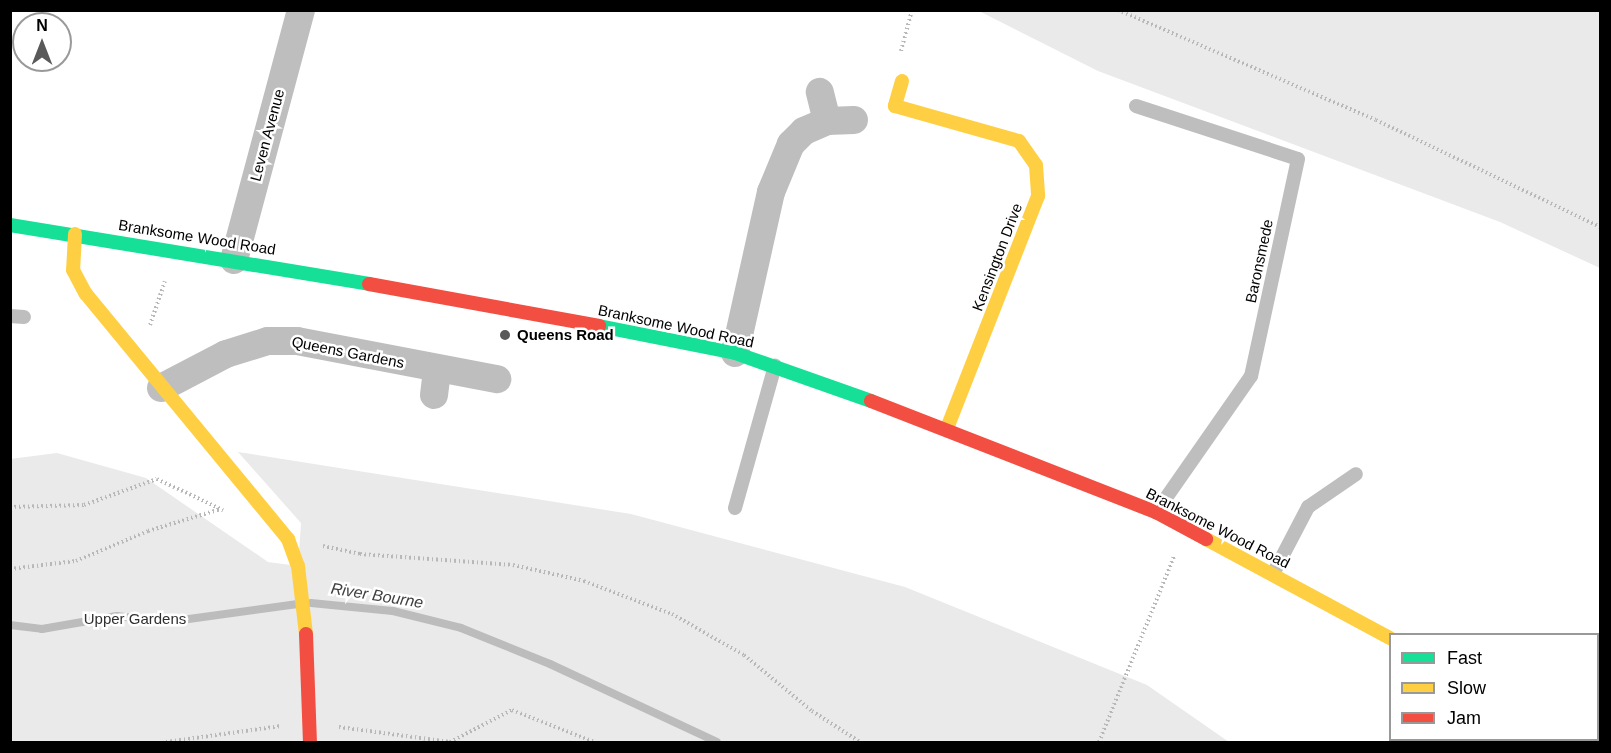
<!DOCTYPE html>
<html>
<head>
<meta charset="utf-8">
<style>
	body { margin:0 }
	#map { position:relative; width:1611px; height:753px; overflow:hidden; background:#fff; font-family:Arial,sans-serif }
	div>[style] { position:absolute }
	.green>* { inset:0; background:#eaeaea }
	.stream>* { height:8px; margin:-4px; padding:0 4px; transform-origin:4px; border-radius:4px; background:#bcbcbc }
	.path>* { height:4px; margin-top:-2px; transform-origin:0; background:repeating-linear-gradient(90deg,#b8b8b8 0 1.5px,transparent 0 4.5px) }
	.lane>* { height:14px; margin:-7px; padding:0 7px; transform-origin:7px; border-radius:7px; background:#bebebe }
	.street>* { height:28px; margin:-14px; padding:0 14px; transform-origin:14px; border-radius:14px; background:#bebebe }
	.fast>* { height:14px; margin:-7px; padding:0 7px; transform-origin:7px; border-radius:7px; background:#16e098 }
	.slow>* { height:14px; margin:-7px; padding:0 7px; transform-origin:7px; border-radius:7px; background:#ffcf43 }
	.jam>* { height:14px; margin:-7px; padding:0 7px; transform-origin:7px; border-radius:7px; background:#f24e42 }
	.dots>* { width:16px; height:16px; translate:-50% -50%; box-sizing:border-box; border:3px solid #fff; border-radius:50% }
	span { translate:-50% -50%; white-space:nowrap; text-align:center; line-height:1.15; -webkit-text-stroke:5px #fff; paint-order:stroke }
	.street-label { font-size:15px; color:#000 }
	.poi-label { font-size:15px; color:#000; font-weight:700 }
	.left { translate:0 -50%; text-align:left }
	.park-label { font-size:15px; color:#2f2f2f }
	.water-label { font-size:16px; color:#404040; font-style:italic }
	.frame { position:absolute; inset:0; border:12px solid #000; pointer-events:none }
	.legend { position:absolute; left:1389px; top:633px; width:210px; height:108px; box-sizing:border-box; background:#fff; border:2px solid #999; margin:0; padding:8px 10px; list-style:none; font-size:18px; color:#000 }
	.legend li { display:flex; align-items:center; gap:12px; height:30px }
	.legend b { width:30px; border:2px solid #999 }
	.north { position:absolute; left:12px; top:12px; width:60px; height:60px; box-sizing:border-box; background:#fff; border:2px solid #999; border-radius:50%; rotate:0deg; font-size:16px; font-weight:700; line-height:24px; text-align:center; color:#000 }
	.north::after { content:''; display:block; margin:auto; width:21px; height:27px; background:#595959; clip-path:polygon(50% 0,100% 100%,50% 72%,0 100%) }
</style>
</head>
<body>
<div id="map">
	<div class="green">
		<i style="clip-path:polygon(979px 11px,1600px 11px,1600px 268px,1500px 222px,1098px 71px)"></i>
		<i style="clip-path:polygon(238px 452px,631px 514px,905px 587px,1147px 685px,1229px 742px,11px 742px,10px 459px,57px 453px,146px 478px,268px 562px,298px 566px,301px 523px)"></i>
	</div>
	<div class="stream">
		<i style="left:311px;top:603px;width:82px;rotate:5.6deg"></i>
		<i style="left:393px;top:611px;width:70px;rotate:14deg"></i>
		<i style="left:461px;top:628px;width:96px;rotate:22deg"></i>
		<i style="left:550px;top:664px;width:184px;rotate:25deg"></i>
		<i style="left:10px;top:625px;width:32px;rotate:7deg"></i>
		<i style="left:42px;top:629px;width:76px;rotate:-9.8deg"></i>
		<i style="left:117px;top:616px;width:50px;rotate:6.8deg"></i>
		<i style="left:167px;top:622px;width:132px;rotate:-7.8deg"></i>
	</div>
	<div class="path">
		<i style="left:1118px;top:10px;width:280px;rotate:23.1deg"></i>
		<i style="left:1376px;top:120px;width:248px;rotate:25.5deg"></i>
		<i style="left:901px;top:51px;width:42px;rotate:-75deg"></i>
		<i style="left:150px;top:325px;width:46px;rotate:-71.2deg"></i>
		<i style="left:10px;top:507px;width:74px;rotate:-1.5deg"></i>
		<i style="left:84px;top:505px;width:77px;rotate:-19.6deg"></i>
		<i style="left:157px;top:479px;width:73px;rotate:25.2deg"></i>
		<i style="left:323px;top:546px;width:38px;rotate:12deg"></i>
		<i style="left:360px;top:554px;width:153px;rotate:4.1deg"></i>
		<i style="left:513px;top:565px;width:73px;rotate:12.7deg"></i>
		<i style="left:584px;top:581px;width:94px;rotate:20.6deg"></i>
		<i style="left:672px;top:614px;width:83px;rotate:29.7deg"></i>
		<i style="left:744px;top:655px;width:88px;rotate:39.5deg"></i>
		<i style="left:812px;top:711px;width:57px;rotate:32.9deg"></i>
		<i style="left:10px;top:569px;width:66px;rotate:-6.9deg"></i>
		<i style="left:76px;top:561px;width:78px;rotate:-22.6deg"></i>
		<i style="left:148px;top:531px;width:76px;rotate:-16.8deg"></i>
		<i style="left:339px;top:727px;width:112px;rotate:7.7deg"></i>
		<i style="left:166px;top:742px;width:116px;rotate:-7.9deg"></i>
		<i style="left:450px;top:742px;width:70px;rotate:-27.3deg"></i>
		<i style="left:512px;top:710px;width:88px;rotate:21.3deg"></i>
		<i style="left:1099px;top:742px;width:201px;rotate:-68deg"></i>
	</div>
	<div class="lane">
		<i style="left:1136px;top:106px;width:170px;rotate:18.1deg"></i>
		<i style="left:1298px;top:159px;width:222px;rotate:102.2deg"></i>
		<i style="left:1251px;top:376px;width:166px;rotate:124.9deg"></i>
		<i style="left:10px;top:316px;width:14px;rotate:4deg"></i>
		<i style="left:735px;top:508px;width:148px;rotate:-74.3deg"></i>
		<i style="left:1273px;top:574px;width:76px;rotate:-62.4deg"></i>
		<i style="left:1308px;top:507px;width:58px;rotate:-34.5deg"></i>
	</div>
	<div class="street">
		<i style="left:827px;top:121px;width:27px;rotate:-2deg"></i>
		<i style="left:234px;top:260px;width:259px;rotate:-75deg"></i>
		<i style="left:735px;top:353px;width:165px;rotate:-77.4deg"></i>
		<i style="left:771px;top:192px;width:52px;rotate:-67.4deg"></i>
		<i style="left:791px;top:144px;width:18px;rotate:-45deg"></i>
		<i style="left:804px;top:131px;width:25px;rotate:-23deg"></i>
		<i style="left:827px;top:121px;width:30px;rotate:-104deg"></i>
		<i style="left:161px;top:388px;width:73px;rotate:-27.6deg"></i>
		<i style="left:226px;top:354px;width:44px;rotate:-17.2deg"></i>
		<i style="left:268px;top:341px;width:29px"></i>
		<i style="left:297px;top:341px;width:204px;rotate:10.8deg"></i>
		<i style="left:434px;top:395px;width:26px;rotate:-83deg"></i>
	</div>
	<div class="fast">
		<i style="left:10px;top:225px;width:364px;rotate:9.3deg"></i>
		<i style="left:599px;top:326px;width:139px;rotate:11.2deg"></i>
		<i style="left:735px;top:353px;width:144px;rotate:19.4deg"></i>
	</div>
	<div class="slow">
		<i style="left:902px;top:81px;width:26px;rotate:106deg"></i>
		<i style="left:895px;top:106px;width:129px;rotate:15.8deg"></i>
		<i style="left:1019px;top:141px;width:29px;rotate:55deg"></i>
		<i style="left:1036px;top:165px;width:31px;rotate:86deg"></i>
		<i style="left:1038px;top:196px;width:249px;rotate:111.4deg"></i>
		<i style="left:75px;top:234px;width:36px;rotate:93deg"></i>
		<i style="left:73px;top:270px;width:27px;rotate:62deg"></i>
		<i style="left:86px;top:294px;width:318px;rotate:50.5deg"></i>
		<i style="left:288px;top:539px;width:29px;rotate:70deg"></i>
		<i style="left:298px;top:566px;width:68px;rotate:83.3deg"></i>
		<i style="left:1206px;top:539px;width:209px;rotate:28.3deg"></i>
		<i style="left:1554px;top:740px;width:4px;rotate:27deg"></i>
	</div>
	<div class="jam">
		<i style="left:369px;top:284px;width:234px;rotate:10.3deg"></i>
		<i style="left:871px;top:401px;width:306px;rotate:21.3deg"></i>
		<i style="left:1156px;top:512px;width:57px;rotate:28.4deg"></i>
		<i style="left:306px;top:634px;width:108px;rotate:87.9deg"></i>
	</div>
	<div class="dots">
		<i style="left:505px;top:335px;background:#595959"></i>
	</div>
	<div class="street-label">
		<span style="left:267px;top:135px;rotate:-75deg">Leven Avenue</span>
		<span style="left:197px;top:237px;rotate:9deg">Branksome Wood Road</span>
		<span style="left:997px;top:257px;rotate:-69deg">Kensington Drive</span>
		<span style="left:1259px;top:261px;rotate:-78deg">Baronsmede</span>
		<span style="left:676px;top:326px;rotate:12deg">Branksome Wood Road</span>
		<span style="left:348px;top:352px;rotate:11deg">Queens Gardens</span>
		<span style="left:1218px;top:528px;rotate:27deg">Branksome Wood Road</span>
	</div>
	<div class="poi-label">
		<span class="left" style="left:517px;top:335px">Queens Road</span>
	</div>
	<div class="park-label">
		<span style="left:135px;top:619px">Upper Gardens</span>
	</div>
	<div class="water-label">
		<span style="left:377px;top:596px;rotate:9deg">River Bourne</span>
	</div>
	<div class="frame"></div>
	<ul class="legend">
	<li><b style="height:8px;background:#16e098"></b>Fast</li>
	<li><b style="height:8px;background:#ffcf43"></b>Slow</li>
	<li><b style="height:8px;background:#f24e42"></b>Jam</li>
	</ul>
	<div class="north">N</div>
</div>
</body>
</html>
